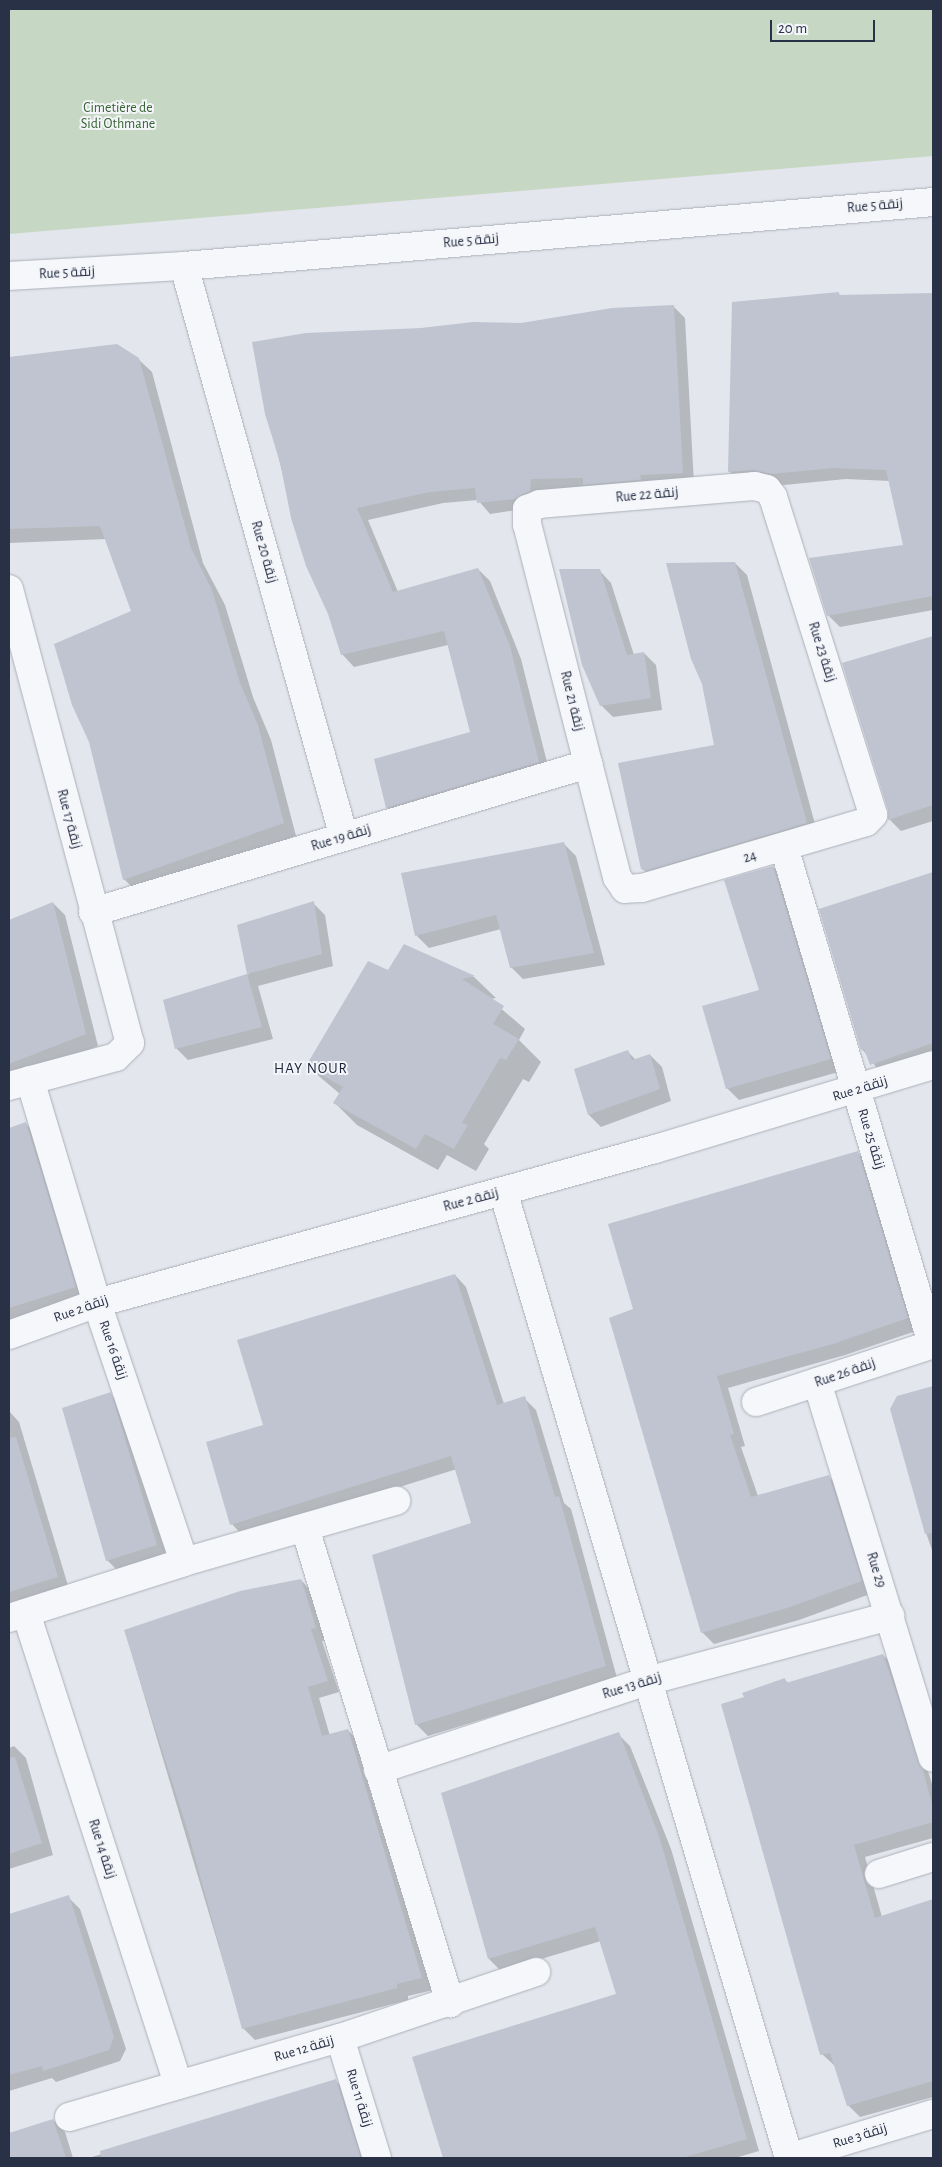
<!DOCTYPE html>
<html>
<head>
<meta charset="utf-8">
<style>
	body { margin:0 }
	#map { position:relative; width:942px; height:2167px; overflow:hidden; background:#e3e6ec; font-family:"Alegreya Sans",Cairo,sans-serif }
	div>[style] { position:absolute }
	.green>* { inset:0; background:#c6d7c3 }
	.shadow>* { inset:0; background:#0003 }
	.building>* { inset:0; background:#bfc4d0 }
	.roads { filter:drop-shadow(0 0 1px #abb0ba) drop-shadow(0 0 1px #abb0ba) }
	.minor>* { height:28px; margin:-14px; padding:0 14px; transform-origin:14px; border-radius:14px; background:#f6f7fa }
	span { translate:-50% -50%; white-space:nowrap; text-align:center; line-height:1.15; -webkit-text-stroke:4px #f3f5f9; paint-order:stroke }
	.park-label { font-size:14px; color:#396434 }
	.street-label { font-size:14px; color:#293147 }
	.neighbourhood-label { font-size:15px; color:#1b2238; letter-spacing:1px }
	.frame { position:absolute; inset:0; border:10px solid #293147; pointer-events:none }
	.scale { position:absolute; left:770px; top:20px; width:105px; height:22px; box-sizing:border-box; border:2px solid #293147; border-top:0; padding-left:6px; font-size:15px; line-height:18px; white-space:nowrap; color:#293147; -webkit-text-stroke:4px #f3f5f9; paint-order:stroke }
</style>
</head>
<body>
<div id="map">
	<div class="green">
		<i style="clip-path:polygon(9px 9px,933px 9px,933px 156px,9px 234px)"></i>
	</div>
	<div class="shadow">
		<i style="clip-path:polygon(839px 294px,842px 297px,933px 294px,933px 610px,840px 627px,828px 615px,905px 546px,890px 481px,846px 479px,784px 485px,766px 482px,742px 484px,730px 472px,733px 303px)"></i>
		<i style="clip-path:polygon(673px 306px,685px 318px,694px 484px,490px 514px,478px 500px,443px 503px,368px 520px,398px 592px,478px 569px,490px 581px,521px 659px,550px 774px,399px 820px,387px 808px,471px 733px,448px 645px,354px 667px,342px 654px,329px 613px,307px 566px,267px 414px,521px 324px)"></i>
		<i style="clip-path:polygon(116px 345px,138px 359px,152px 372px,203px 563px,225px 605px,253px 697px,271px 740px,296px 836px,137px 892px,124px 879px,133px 612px,106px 539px,9px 543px,9px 358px)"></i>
		<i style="clip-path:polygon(735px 563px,747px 575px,818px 835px,654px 880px,642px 868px,715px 746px)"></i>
		<i style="clip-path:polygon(599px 570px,611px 583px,634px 655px,644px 653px,656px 665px,662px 710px,613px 717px,601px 705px)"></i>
		<i style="clip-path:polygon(933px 638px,933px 821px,901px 831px,889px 819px,889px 810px,843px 664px)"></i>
		<i style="clip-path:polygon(564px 844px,576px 856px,605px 965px,523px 979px,511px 967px,501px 929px,429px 948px,417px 936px,402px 874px)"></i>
		<i style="clip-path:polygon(773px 867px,785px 879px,842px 1071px,739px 1100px,727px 1088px,760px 991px)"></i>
		<i style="clip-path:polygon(933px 875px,933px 1059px,884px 1077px,862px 1049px,820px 910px)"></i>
		<i style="clip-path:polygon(53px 903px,65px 915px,98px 1046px,9px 1080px,9px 1002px,16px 1000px,9px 981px,9px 921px)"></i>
		<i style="clip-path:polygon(313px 903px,325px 915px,333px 966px,258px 986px,273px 1039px,188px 1060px,176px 1048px,164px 1001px,249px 974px,239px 926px)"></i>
		<i style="clip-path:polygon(405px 946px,474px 977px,496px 998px,490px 999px,525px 1029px,519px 1040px,541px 1062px,529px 1082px,523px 1079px,484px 1144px,489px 1149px,476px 1171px,447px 1155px,438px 1170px,357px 1125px,335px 1103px,340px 1094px,307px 1066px,389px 971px)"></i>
		<i style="clip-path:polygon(628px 1052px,636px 1060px,650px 1055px,662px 1067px,671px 1101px,601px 1127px,589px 1115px)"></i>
		<i style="clip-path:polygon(26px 1124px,38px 1136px,87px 1299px,9px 1324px,9px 1129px)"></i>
		<i style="clip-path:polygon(858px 1153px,870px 1165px,919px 1330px,845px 1355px,728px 1388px,745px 1446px,741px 1447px,758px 1496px,829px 1477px,841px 1489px,873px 1593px,799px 1620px,714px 1644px,702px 1632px,634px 1310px)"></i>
		<i style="clip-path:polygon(455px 1275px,466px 1287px,504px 1404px,524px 1398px,536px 1410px,564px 1503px,571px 1509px,617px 1678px,428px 1736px,416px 1724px,473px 1524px,457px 1469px,243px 1536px,232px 1524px,265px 1426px)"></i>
		<i style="clip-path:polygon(933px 1387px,933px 1553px,923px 1524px,898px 1397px)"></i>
		<i style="clip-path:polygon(110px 1394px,122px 1406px,169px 1557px,119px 1572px,107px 1560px)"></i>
		<i style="clip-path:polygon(9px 1411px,19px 1422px,69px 1589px,9px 1608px)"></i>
		<i style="clip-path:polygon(301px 1580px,312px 1592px,327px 1640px,322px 1641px,339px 1692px,319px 1698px,330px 1736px,348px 1730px,359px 1742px,433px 1990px,408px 1996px,408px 2000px,255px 2040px,243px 2028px,125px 1631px)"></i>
		<i style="clip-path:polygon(883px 1655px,895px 1667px,933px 1787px,933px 1838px,865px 1857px,882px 1917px,933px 1900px,933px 2097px,860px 2117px,848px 2105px,835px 2066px,822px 2054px,745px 1698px,784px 1679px,788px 1683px)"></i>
		<i style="clip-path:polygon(618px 1734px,630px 1746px,671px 1849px,759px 2151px,735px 2158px,444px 2158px,413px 2058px,617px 1994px,601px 1941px,501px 1971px,489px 1959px)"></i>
		<i style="clip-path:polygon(14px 1746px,26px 1758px,53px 1855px,9px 1869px,9px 1748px)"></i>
		<i style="clip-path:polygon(68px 1897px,80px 1909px,126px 2049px,120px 2061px,56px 2082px,52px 2078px,9px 2091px,9px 1915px)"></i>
		<i style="clip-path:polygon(336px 2081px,348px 2093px,368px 2158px,89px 2158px)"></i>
		<i style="clip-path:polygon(53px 2120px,65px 2132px,73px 2158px,9px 2158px,9px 2134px)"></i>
	</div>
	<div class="building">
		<i style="clip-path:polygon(839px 292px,839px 295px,933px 293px,933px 596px,827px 616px,809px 558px,903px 545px,886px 470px,833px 468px,771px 474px,753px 470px,728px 472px,732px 302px)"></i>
		<i style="clip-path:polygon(674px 305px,683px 473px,640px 475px,641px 480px,583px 485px,583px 478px,531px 479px,530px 491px,515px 499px,477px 503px,475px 488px,430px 492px,357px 508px,393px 592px,478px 568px,510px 646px,539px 762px,386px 808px,374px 759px,470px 732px,444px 631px,341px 655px,328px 614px,306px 566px,291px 518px,280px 462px,265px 414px,252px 342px,306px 333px,421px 328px,473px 322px,521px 323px,612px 308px)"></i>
		<i style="clip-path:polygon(117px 344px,139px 358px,191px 548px,212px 590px,240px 683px,258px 725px,284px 823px,123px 880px,89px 742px,72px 705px,54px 644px,131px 611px,100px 526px,9px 529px,9px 357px)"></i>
		<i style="clip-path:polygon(735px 562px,807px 823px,646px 871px,641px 869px,618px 763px,714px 745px,702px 684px,691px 659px,666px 563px)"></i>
		<i style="clip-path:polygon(559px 569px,600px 569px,627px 655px,644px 652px,651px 698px,600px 706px,582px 665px)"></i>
		<i style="clip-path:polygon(933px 636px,933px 805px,888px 820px,888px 810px,842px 663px)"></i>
		<i style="clip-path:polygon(564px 842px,594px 953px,510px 968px,496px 915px,415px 936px,401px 873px)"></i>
		<i style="clip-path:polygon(773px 866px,831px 1059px,726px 1089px,702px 1006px,759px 990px,724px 880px)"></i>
		<i style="clip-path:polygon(933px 872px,933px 1043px,870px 1065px,864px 1049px,861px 1050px,819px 909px)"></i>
		<i style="clip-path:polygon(314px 901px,322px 954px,247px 974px,237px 925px)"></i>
		<i style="clip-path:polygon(53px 902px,86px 1034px,9px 1064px,9px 920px)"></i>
		<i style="clip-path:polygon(404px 944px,475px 976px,462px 979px,504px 1006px,493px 1024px,519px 1039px,506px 1060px,500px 1058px,462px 1123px,468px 1125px,454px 1149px,425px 1134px,416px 1149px,333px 1103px,343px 1087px,306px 1066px,368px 961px,388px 970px)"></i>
		<i style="clip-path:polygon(247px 974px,262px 1027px,175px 1049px,163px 1000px)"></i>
		<i style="clip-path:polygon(628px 1050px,632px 1060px,650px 1054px,660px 1089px,588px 1115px,574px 1069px)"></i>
		<i style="clip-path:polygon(26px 1122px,76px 1287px,9px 1308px,9px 1128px)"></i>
		<i style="clip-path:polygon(858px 1151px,908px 1318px,833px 1344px,717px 1376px,734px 1434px,730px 1435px,751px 1497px,829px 1475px,862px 1581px,787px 1608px,701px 1633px,609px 1318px,633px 1309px,608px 1224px)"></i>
		<i style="clip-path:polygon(455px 1274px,497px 1405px,525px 1396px,555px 1497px,559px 1496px,606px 1666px,415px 1725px,372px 1555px,471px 1523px,451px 1456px,230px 1525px,206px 1442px,263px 1425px,237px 1340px)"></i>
		<i style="clip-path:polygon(933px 1386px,933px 1533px,925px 1534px,890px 1409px,897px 1396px)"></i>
		<i style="clip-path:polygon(111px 1392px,157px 1545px,106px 1561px,62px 1408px)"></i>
		<i style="clip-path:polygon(16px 1437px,58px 1577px,9px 1592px,9px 1438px)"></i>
		<i style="clip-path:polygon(301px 1579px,316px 1628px,311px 1629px,328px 1681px,308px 1687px,322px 1736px,348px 1729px,422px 1978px,397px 1984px,397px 1988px,242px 2029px,188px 1832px,124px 1630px,240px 1591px)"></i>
		<i style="clip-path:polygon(883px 1654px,923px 1770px,933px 1808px,933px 1822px,854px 1845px,875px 1918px,933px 1899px,933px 2081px,847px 2106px,830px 2053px,820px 2055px,721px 1704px,744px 1697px,742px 1693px,785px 1678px,786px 1683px)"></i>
		<i style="clip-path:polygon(619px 1732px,659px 1836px,747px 2139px,682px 2158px,443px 2158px,412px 2057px,616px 1994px,595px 1927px,488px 1959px,441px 1793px)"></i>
		<i style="clip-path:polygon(15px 1757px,42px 1843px,9px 1854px,9px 1758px)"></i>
		<i style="clip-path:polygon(69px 1895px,114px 2037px,109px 2050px,43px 2071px,42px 2066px,9px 2075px,9px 1914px)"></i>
		<i style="clip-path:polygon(336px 2079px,361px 2158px,101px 2158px,100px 2151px)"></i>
		<i style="clip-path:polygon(53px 2119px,66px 2158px,9px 2158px,9px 2133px)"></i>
	</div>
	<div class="roads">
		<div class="minor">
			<i style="left:184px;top:266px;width:593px;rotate:74.35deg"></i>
			<i style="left:9px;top:276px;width:175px;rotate:-3.3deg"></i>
			<i style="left:184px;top:266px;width:752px;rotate:-4.88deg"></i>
			<i style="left:754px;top:486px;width:13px;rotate:13deg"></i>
			<i style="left:767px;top:489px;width:10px;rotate:53deg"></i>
			<i style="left:773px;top:497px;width:333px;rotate:72.5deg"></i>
			<i style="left:873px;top:815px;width:10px;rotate:135deg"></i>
			<i style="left:866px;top:822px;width:234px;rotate:163.6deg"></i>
			<i style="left:642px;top:888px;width:17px;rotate:177deg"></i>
			<i style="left:625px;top:889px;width:14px;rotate:-124deg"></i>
			<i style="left:617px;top:877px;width:363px;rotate:-104.3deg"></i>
			<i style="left:527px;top:525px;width:16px;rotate:-90deg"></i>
			<i style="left:527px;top:509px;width:14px;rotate:-21deg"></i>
			<i style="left:540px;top:504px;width:215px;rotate:-4.8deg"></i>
			<i style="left:9px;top:589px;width:470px;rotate:75.1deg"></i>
			<i style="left:130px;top:1043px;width:20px;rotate:135deg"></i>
			<i style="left:116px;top:1057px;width:111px;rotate:164.8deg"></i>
			<i style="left:784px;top:847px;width:519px;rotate:73.42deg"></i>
			<i style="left:93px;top:912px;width:517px;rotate:-16.65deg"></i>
			<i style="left:30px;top:1080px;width:233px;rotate:73.3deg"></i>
			<i style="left:97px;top:1303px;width:273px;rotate:71.4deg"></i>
			<i style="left:503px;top:1191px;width:1008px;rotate:73.52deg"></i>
			<i style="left:9px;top:1335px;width:94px;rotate:-20deg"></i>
			<i style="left:97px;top:1303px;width:579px;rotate:-15.43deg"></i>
			<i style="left:655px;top:1149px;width:290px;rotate:-16.8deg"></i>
			<i style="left:817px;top:1382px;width:393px;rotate:72.9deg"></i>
			<i style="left:756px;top:1402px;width:186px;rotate:-18.1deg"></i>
			<i style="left:305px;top:1528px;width:497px;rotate:73deg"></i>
			<i style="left:26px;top:1613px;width:496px;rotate:72.1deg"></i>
			<i style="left:9px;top:1618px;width:184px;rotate:-17.7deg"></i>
			<i style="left:184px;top:1562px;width:221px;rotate:-16.1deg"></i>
			<i style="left:378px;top:1770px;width:283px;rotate:-18.3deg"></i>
			<i style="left:647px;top:1681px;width:252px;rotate:-15deg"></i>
			<i style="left:879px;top:1874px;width:57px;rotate:-17.5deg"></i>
			<i style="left:340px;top:2038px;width:126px;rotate:72.9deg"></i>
			<i style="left:69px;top:2117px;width:282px;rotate:-16.3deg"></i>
			<i style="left:340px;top:2038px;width:207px;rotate:-18.6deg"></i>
			<i style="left:788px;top:2158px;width:152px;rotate:-16.9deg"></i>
		</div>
	</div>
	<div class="park-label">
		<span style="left:118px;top:116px">Cimetière de<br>Sidi Othmane</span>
	</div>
	<div class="street-label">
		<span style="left:875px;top:206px;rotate:-5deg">Rue 5 زنقة</span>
		<span style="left:471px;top:241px;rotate:-5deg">Rue 5 زنقة</span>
		<span style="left:67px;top:273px;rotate:-3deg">Rue 5 زنقة</span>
		<span style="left:647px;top:495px;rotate:-5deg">Rue 22 زنقة</span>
		<span style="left:264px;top:552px;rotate:74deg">Rue 20 زنقة</span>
		<span style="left:822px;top:652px;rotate:72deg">Rue 23 زنقة</span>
		<span style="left:572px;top:701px;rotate:76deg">Rue 21 زنقة</span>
		<span style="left:69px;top:819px;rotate:75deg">Rue 17 زنقة</span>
		<span style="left:341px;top:838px;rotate:-17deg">Rue 19 زنقة</span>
		<span style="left:750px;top:857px;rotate:-16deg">24</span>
		<span style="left:860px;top:1089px;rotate:-17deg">Rue 2 زنقة</span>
		<span style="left:871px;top:1139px;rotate:73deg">Rue 25 زنقة</span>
		<span style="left:471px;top:1200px;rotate:-15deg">Rue 2 زنقة</span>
		<span style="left:81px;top:1309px;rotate:-19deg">Rue 2 زنقة</span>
		<span style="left:113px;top:1350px;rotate:71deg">Rue 16 زنقة</span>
		<span style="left:845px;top:1373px;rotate:-19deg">Rue 26 زنقة</span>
		<span style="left:876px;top:1570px;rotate:73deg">Rue 29</span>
		<span style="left:632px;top:1686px;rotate:-17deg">Rue 13 زنقة</span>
		<span style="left:102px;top:1849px;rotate:72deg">Rue 14 زنقة</span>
		<span style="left:304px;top:2049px;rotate:-16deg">Rue 12 زنقة</span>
		<span style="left:359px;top:2098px;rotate:73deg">Rue 11 زنقة</span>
		<span style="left:860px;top:2136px;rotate:-17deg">Rue 3 زنقة</span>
	</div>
	<div class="neighbourhood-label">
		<span style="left:311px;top:1069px">HAY NOUR</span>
	</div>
	<div class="frame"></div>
	<div class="scale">20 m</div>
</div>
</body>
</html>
